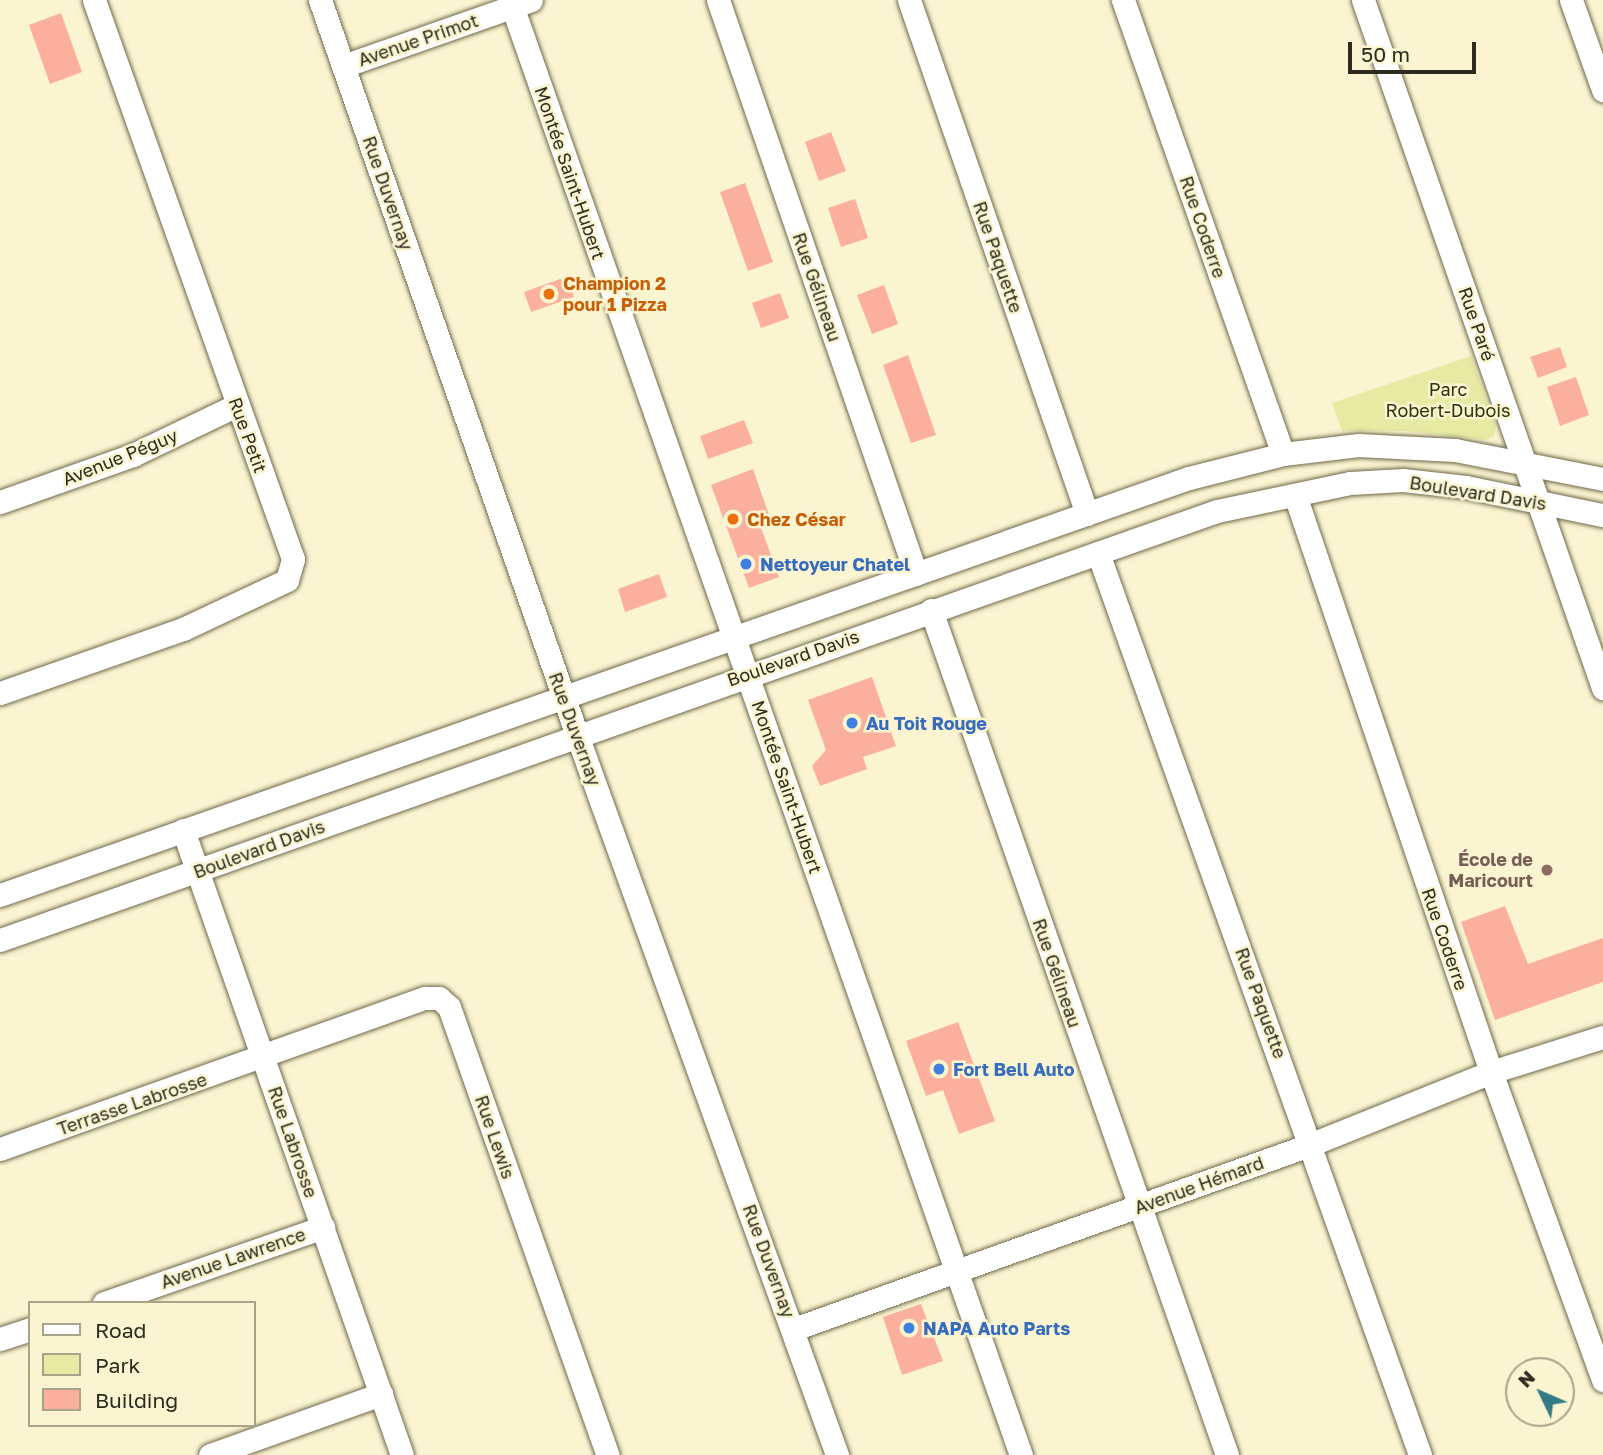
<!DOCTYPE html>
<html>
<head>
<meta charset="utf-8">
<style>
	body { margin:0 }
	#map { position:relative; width:1603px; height:1455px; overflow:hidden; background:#faf4d1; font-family:"Golos Text",sans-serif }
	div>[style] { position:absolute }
	.green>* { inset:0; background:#e7eaa2 }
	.building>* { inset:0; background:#fab09d }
	.roads { filter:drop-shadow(0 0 2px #6f694b) drop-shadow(0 0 2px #6f694b) }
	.minor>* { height:23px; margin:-11.5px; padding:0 11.5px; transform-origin:11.5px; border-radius:11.5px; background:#fff }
	.dots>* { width:19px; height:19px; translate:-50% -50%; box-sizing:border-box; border:4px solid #faf4d1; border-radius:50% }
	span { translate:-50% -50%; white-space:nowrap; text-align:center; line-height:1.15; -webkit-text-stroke:5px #faf4d1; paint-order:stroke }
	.street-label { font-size:18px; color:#2d2b1e }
	.food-label { font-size:18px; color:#c56008; font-weight:700 }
	.left { translate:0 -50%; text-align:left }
	.park-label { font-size:18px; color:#31320a }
	.shop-label { font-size:18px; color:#366cbe; font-weight:700 }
	.education-label { font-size:18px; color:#785e54; font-weight:700 }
	.right { translate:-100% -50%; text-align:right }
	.legend { position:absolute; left:28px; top:1301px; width:228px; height:126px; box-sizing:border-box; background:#faf4d1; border:2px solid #a8a489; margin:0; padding:9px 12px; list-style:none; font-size:21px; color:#2d2b1e }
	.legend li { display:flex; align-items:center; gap:14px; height:35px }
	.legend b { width:35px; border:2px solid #a8a489 }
	.north { position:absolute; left:1505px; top:1357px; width:70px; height:70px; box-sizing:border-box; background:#faf4d1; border:2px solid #a8a489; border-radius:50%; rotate:314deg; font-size:19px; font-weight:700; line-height:28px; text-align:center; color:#2d2b1e }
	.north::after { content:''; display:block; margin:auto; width:24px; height:32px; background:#347c85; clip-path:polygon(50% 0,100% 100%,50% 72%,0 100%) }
	.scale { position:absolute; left:1348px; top:42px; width:128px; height:32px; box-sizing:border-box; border:4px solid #2d2b1e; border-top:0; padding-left:9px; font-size:21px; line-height:24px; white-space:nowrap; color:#2d2b1e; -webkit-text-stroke:5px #faf4d1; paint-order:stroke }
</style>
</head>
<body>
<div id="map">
	<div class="green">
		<i style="clip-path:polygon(1471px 356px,1496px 427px,1494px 436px,1486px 440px,1407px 431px,1342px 431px,1332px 403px)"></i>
	</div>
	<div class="building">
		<i style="clip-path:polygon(61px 13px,82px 72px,50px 84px,29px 25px)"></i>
		<i style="clip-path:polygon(831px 132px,846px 171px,819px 181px,805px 142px)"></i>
		<i style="clip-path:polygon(745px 183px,773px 262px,748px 271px,720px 192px)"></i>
		<i style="clip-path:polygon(855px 199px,868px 238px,841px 247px,828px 208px)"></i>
		<i style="clip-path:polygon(560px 279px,570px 285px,574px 297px,531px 312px,524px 292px)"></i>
		<i style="clip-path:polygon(884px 285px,898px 324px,872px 334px,857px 295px)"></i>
		<i style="clip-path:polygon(780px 293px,789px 318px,761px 328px,752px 303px)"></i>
		<i style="clip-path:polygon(1560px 347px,1567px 367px,1538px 378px,1530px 357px)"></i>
		<i style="clip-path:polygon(908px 355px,936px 435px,911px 443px,883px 365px)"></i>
		<i style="clip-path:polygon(1576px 377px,1589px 415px,1560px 426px,1547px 387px)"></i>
		<i style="clip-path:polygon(744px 420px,753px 443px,708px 459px,700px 436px)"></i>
		<i style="clip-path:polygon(753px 469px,771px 521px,760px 525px,779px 577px,749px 588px,711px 485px)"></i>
		<i style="clip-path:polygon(659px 574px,667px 597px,625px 612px,618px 589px)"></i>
		<i style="clip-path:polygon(872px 677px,896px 746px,863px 757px,867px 769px,820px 786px,812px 766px,826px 750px,808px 700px)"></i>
		<i style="clip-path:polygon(1505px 906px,1528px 964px,1603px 938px,1603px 982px,1495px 1020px,1461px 922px)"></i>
		<i style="clip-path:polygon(958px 1022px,995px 1121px,959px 1134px,943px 1090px,926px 1096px,906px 1041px)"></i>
		<i style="clip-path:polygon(921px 1304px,943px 1361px,902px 1375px,883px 1317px)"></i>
	</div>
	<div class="roads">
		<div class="minor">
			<i style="left:320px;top:0;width:779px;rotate:70.73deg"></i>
			<i style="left:577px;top:735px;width:766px;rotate:70.14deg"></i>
			<i style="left:510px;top:0;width:1542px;rotate:70.65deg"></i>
			<i style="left:718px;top:0;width:607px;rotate:70.97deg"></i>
			<i style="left:909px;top:0;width:544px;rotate:70.9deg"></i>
			<i style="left:1123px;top:0;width:481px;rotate:70.6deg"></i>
			<i style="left:1363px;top:0;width:729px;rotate:70.77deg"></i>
			<i style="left:1571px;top:0;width:96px;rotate:70.4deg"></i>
			<i style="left:343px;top:66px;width:199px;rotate:-19.3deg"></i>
			<i style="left:1295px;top:495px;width:609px;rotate:71.24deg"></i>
			<i style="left:1491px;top:1072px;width:328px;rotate:70deg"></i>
			<i style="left:0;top:502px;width:141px;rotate:-19.5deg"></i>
			<i style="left:133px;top:455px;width:115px;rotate:-25.7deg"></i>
			<i style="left:1098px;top:553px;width:958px;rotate:70.35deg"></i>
			<i style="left:931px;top:610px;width:895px;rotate:70.69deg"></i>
			<i style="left:0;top:693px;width:194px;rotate:-19.3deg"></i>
			<i style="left:183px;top:629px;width:115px;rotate:-25.2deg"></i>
			<i style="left:287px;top:580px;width:22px;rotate:-74deg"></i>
			<i style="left:293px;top:559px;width:593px;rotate:-109.6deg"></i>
			<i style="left:183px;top:830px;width:662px;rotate:70.69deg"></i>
			<i style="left:0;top:895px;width:1260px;rotate:-19.33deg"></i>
			<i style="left:1189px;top:478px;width:97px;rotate:-14.3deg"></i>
			<i style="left:1283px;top:454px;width:76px;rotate:-6.8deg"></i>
			<i style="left:1358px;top:445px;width:97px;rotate:3deg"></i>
			<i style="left:1455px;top:450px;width:151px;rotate:11.1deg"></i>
			<i style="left:0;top:940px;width:1290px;rotate:-19.42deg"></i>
			<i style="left:1217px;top:511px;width:136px;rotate:-11.9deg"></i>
			<i style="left:1350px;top:483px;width:53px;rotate:-3.2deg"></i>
			<i style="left:1403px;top:480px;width:63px;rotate:6.3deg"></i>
			<i style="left:1466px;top:487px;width:140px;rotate:11.6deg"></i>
			<i style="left:0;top:1149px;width:451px;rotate:-19.6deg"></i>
			<i style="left:425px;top:998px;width:14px"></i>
			<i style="left:439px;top:998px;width:13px;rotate:42deg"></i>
			<i style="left:449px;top:1007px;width:475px;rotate:70.5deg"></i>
			<i style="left:104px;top:1303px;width:232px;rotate:-19.1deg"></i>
			<i style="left:794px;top:1329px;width:550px;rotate:-19.65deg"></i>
			<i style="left:1312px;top:1144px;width:193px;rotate:-21.9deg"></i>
			<i style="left:1491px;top:1072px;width:117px;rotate:-17.4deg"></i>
			<i style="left:0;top:1339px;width:32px;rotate:-18deg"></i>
			<i style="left:210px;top:1455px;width:182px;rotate:-19.6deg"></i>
		</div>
	</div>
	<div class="dots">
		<i style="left:549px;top:294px;background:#e8710a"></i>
		<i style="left:733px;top:519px;background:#e8710a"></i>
		<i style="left:746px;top:564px;background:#3f7fe0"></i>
		<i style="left:852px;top:723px;background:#3f7fe0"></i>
		<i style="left:1547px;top:870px;background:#8d6e63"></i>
		<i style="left:939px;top:1069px;background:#3f7fe0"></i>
		<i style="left:909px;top:1328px;background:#3f7fe0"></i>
	</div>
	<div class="street-label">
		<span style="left:418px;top:40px;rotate:-19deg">Avenue Primot</span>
		<span style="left:570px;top:173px;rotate:71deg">Montée Saint-Hubert</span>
		<span style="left:388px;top:193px;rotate:71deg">Rue Duvernay</span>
		<span style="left:1203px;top:227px;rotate:71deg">Rue Coderre</span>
		<span style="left:998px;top:257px;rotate:71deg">Rue Paquette</span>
		<span style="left:817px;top:287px;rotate:71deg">Rue Gélineau</span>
		<span style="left:1477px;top:324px;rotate:71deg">Rue Paré</span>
		<span style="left:248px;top:435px;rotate:70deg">Rue Petit</span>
		<span style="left:120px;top:457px;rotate:-22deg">Avenue Péguy</span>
		<span style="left:1478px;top:493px;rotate:9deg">Boulevard Davis</span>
		<span style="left:793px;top:658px;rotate:-19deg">Boulevard Davis</span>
		<span style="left:575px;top:729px;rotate:70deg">Rue Duvernay</span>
		<span style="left:787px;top:787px;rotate:71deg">Montée Saint-Hubert</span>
		<span style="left:259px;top:849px;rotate:-20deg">Boulevard Davis</span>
		<span style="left:1445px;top:939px;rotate:71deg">Rue Coderre</span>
		<span style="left:1057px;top:973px;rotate:71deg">Rue Gélineau</span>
		<span style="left:1261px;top:1003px;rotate:70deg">Rue Paquette</span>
		<span style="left:132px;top:1104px;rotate:-19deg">Terrasse Labrosse</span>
		<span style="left:495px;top:1137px;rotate:71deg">Rue Lewis</span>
		<span style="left:293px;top:1142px;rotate:71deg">Rue Labrosse</span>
		<span style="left:1199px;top:1185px;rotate:-20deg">Avenue Hémard</span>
		<span style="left:233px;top:1258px;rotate:-19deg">Avenue Lawrence</span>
		<span style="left:769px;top:1261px;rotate:70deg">Rue Duvernay</span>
	</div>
	<div class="food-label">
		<span class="left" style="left:563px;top:294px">Champion 2<br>pour 1 Pizza</span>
		<span class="left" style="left:747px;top:519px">Chez César</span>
	</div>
	<div class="park-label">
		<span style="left:1448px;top:400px">Parc<br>Robert-Dubois</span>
	</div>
	<div class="shop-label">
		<span class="left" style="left:760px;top:564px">Nettoyeur Chatel</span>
		<span class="left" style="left:866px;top:723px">Au Toit Rouge</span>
		<span class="left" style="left:953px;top:1069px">Fort Bell Auto</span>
		<span class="left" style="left:923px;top:1328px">NAPA Auto Parts</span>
	</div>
	<div class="education-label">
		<span class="right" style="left:1533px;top:870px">École de<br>Maricourt</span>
	</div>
	<ul class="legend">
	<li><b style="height:9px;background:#fff"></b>Road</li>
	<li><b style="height:19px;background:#e7eaa2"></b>Park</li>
	<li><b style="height:19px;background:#fab09d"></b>Building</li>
	</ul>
	<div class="north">N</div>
	<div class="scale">50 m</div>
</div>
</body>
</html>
